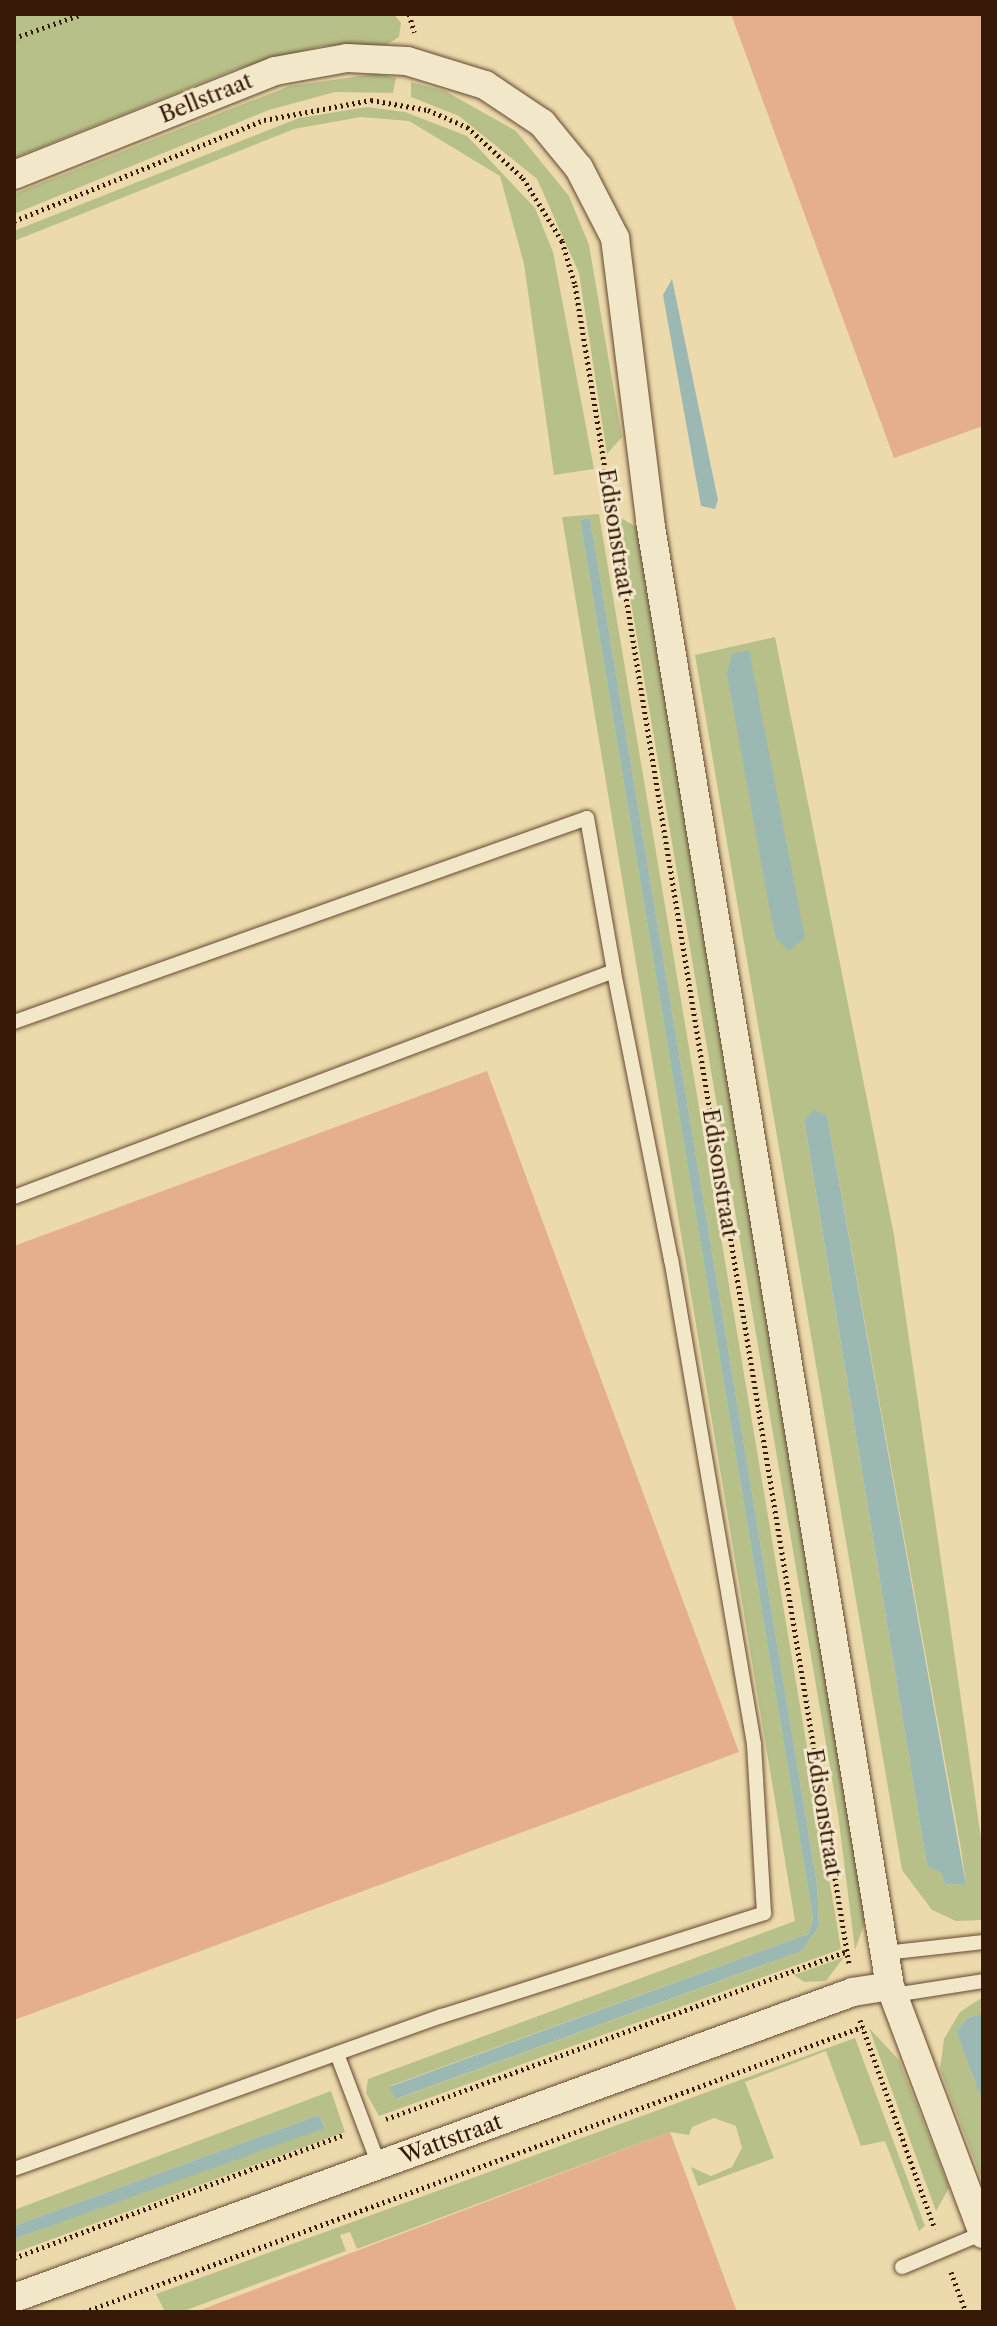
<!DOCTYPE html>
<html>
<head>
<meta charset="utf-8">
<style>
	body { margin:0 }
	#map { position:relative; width:997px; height:2326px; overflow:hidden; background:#ecdaac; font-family:"Libre Caslon Text",serif }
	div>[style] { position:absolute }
	.green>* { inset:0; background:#b8c089 }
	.water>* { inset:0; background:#9cb8b3 }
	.building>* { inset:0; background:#e5af8e }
	.path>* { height:5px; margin-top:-2.5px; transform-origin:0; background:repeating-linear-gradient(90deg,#371908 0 2px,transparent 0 6px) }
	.roads { filter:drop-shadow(0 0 2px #644931) drop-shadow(0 0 2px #644931) }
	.lane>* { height:14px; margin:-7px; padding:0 7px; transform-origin:7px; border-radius:7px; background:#f3e7c9 }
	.street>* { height:28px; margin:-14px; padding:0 14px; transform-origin:14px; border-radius:14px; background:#f3e7c9 }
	span { translate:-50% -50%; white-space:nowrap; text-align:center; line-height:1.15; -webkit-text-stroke:6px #f3e7c9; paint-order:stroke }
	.street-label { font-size:22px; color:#371908 }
	.frame { position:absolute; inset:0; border:16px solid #371908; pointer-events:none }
</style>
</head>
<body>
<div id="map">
	<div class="green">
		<i style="clip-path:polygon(14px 14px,394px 14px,401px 23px,399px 37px,386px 45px,321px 46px,236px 69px,14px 158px)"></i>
		<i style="clip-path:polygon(375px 74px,396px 78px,393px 93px,335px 92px,269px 110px,14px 214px,14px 194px,233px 108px,290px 86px)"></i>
		<i style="clip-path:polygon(411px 82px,445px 91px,516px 131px,569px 196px,589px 245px,622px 437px,607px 454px,579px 273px,537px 179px,459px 116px,411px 97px)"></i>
		<i style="clip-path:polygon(367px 107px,405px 112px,467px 136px,535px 208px,553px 252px,594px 469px,554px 475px,524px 264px,500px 176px,409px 121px,361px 117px,294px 129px,14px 241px,14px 231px,299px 118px)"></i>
		<i style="clip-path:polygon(evenodd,599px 514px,841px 1949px,379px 2116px,366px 2093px,368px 2079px,795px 1921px,562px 517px,599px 514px,590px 518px,817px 1884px,819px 1926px,802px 1951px,397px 2099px,390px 2086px,808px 1934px,813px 1917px,580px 520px,590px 518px)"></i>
		<i style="clip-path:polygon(616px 515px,638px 528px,869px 1911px,855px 1950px,838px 1814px)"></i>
		<i style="clip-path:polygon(evenodd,775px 637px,894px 1235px,983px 1852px,983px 1920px,956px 1921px,932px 1910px,902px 1870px,695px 655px,775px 637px,827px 1115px,961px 1849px,966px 1885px,945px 1884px,941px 1873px,927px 1866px,804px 1121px,827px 1115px)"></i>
		<i style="clip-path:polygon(844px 1957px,826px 1981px,804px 1982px,794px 1975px)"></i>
		<i style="clip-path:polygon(983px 1997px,983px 2014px,969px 2017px,956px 2031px,983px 2104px,983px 2183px,940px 2069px,944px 2039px,960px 2012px)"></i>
		<i style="clip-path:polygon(869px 2028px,899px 2060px,949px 2188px,936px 2211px)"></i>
		<i style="clip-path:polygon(855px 2038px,925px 2226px,919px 2231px,885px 2141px,861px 2146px,826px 2051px,745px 2082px,774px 2158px,698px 2186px,691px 2167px,711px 2176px,732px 2167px,742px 2148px,736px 2126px,714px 2118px,692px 2127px,689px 2135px,670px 2132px,357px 2249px,350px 2232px,340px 2235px,346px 2251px,181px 2312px,165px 2312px,156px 2294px)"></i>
		<i style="clip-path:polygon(331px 2091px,345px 2132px,14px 2253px,14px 2239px,325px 2127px,319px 2115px,14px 2226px,14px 2210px)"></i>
	</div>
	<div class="water">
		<i style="clip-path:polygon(672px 279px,718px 500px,715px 509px,701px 506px,663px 295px)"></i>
		<i style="clip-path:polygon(590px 518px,817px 1884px,819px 1926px,802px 1951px,396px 2099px,389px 2087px,808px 1934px,813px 1918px,580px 520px)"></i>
		<i style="clip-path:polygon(749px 650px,805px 938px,789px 951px,776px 938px,771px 917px,727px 674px,732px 654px)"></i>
		<i style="clip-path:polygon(814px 1110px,827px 1115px,966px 1885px,945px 1884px,941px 1873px,927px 1866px,804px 1120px)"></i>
		<i style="clip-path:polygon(983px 2014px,983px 2104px,956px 2031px,969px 2017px)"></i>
		<i style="clip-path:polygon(319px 2115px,325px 2128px,14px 2239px,14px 2226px)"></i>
	</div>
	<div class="building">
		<i style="clip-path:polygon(731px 14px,983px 14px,983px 426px,894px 458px)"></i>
		<i style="clip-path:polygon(487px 1071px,739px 1752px,14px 2020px,14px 1246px)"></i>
		<i style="clip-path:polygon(670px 2132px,737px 2312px,195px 2312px)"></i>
	</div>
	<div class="path">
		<i style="left:409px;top:14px;width:19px;rotate:74deg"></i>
		<i style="left:14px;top:38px;width:72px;rotate:-19.4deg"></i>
		<i style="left:14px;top:221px;width:270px;rotate:-22deg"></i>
		<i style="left:264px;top:120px;width:109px;rotate:-10.6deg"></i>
		<i style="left:371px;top:100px;width:58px;rotate:10deg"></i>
		<i style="left:428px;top:110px;width:43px;rotate:23.6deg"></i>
		<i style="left:467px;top:127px;width:76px;rotate:42.3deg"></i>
		<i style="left:523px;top:178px;width:74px;rotate:58.2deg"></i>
		<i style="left:562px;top:241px;width:46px;rotate:73.5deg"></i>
		<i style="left:575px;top:285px;width:1700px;rotate:80.73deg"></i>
		<i style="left:860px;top:2020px;width:222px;rotate:70.3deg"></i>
		<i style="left:386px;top:2119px;width:491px;rotate:-20deg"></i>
		<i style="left:14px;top:2258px;width:351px;rotate:-20.5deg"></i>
		<i style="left:951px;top:2272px;width:43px;rotate:69.4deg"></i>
		<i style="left:84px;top:2312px;width:829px;rotate:-20.12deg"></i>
	</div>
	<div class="roads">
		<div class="lane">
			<i style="left:14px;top:1022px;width:608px;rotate:-19.6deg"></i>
			<i style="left:587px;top:818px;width:155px;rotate:80deg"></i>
			<i style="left:614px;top:971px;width:641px;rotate:159.36deg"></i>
			<i style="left:885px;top:1953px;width:99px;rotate:-6.4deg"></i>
			<i style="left:894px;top:1995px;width:90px;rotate:-8.9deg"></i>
			<i style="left:337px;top:2054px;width:119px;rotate:69.3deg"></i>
			<i style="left:14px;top:2169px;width:455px;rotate:-19.7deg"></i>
			<i style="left:442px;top:2016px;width:338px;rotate:-17.7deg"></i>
			<i style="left:764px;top:1913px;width:169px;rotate:-93.4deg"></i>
			<i style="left:754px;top:1744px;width:491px;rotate:-99.7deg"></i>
			<i style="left:671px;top:1260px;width:295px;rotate:-101.2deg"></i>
			<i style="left:902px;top:2267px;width:88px;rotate:-22.8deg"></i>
		</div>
		<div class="street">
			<i style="left:14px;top:175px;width:281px;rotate:-21.7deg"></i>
			<i style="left:275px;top:71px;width:73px;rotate:-10.2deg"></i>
			<i style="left:347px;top:58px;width:60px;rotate:2.9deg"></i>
			<i style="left:407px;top:61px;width:82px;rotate:17.1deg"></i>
			<i style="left:485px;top:85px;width:69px;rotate:33.7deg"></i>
			<i style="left:542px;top:123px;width:58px;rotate:50.6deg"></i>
			<i style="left:579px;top:168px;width:79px;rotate:62.8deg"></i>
			<i style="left:615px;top:238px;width:285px;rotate:82.9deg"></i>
			<i style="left:650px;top:521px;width:1485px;rotate:80.7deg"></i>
			<i style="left:890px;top:1986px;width:265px;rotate:69.4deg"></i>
			<i style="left:14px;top:2298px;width:893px;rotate:-20.04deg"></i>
			<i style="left:853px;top:1992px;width:37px;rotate:-9deg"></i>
		</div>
	</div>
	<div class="street-label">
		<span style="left:206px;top:98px;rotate:-22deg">Bellstraat</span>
		<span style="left:616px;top:533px;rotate:81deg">Edisonstraat</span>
		<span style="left:720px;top:1173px;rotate:81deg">Edisonstraat</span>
		<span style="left:824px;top:1813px;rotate:81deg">Edisonstraat</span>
		<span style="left:451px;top:2139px;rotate:-20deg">Wattstraat</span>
	</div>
	<div class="frame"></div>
</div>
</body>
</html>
